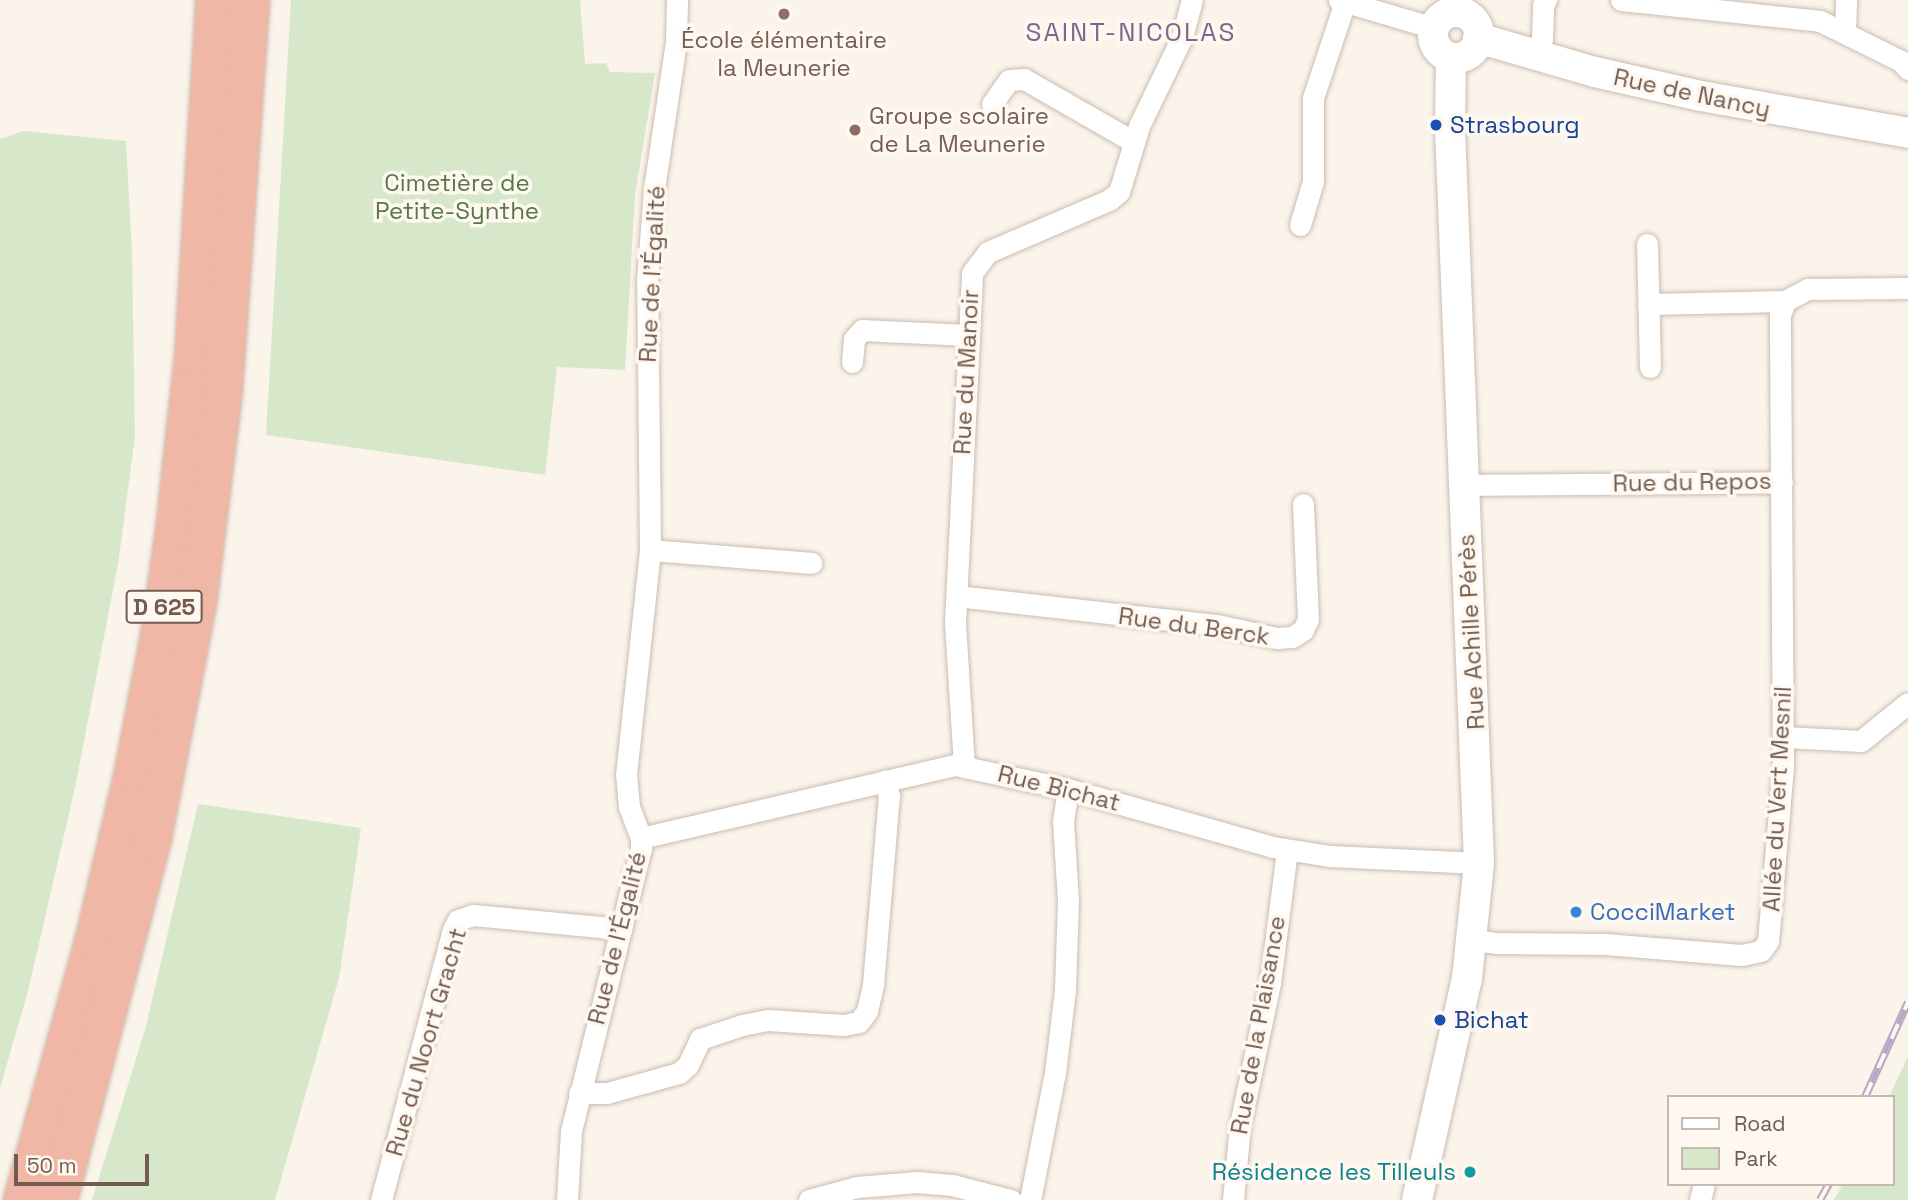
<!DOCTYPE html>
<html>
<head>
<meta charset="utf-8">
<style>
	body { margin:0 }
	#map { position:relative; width:1908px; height:1200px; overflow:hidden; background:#fbf4ea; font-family:"Space Grotesk",sans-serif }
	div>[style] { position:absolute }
	.green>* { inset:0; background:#d6e8c9 }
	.roads { filter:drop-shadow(0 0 2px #ccbbb0) drop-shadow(0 0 2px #ccbbb0) }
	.street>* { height:21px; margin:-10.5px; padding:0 10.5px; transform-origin:10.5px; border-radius:10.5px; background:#fff }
	.secondary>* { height:30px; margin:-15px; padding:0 15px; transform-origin:15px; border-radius:15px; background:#fff }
	.secondary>.ring { margin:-15px; padding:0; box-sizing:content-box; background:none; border:30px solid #fff; border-radius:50% }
	.highway>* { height:38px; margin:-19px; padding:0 19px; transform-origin:19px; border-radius:19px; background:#f0b6a6 }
	.rail>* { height:8px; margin-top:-4px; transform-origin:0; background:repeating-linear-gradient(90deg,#fef8f0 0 16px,#b6a8c5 0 32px); box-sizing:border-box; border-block:2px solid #b6a8c5 }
	.dots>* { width:19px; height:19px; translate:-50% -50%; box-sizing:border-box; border:4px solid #fef8f0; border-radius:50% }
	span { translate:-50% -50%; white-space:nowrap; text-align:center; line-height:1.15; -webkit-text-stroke:7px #fef8f0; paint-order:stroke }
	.shield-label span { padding:2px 5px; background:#fef8f0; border:2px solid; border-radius:5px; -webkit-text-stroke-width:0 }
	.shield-label { font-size:23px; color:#745b4f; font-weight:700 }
	.education-label { font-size:24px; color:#785e54 }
	.left { translate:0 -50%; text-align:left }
	.street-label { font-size:24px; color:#745b4f }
	.transit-label { font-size:24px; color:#164399 }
	.park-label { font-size:24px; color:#587847 }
	.shop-label { font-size:24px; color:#366cbe }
	.culture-label { font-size:24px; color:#0d838f }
	.right { translate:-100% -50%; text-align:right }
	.neighbourhood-label { font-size:26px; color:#80668f; letter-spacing:2px }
	.legend { position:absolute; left:1667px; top:1095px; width:228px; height:91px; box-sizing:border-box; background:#fef8f0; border:2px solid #c7b9b0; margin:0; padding:9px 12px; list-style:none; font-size:21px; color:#745b4f }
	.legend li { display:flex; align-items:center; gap:14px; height:35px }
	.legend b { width:35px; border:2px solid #c7b9b0 }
	.scale { position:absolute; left:14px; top:1154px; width:135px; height:32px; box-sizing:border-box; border:4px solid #745b4f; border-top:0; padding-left:9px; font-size:21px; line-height:24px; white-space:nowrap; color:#745b4f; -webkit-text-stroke:5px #fef8f0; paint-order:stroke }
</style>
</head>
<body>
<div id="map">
	<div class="green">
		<i style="clip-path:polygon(291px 0,580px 0,585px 64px,606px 63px,610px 72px,655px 73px,635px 195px,625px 370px,557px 367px,545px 475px,266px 435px)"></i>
		<i style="clip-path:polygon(23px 131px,126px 141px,132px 254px,135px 436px,119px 558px,76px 783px,28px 991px,0 1088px,0 139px)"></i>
		<i style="clip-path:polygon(198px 804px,361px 828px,339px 978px,275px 1200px,92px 1200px,145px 1030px)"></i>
		<i style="clip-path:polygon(1908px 1056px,1908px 1200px,1834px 1200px,1843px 1184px,1892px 1184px,1892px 1097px,1889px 1097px)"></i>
	</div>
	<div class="roads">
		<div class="street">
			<i style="left:1339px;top:0;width:99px;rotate:16.4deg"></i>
			<i style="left:1621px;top:0;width:200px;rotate:6deg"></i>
			<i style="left:1820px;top:21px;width:90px;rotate:26.3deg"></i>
			<i style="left:1901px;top:61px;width:11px;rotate:49deg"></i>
			<i style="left:1845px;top:31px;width:31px;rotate:-88deg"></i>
			<i style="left:1538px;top:56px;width:18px;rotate:-77deg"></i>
			<i style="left:1542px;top:38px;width:33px;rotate:-88deg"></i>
			<i style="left:1543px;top:5px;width:6px;rotate:-59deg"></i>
			<i style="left:992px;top:104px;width:29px;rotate:-55deg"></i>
			<i style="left:1009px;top:80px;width:15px;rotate:-4deg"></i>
			<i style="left:1024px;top:79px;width:127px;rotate:29.8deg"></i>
			<i style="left:1300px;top:225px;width:46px;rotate:-73.5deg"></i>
			<i style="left:1313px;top:181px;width:83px;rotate:-90deg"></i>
			<i style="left:1313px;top:98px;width:101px;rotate:-71.6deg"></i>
			<i style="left:1647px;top:244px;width:123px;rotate:88.6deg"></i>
			<i style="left:1648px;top:304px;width:137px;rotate:-1.3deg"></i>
			<i style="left:1785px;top:301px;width:26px;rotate:-28deg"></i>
			<i style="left:1808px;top:289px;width:100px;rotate:-0.6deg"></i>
			<i style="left:852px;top:362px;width:23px;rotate:-85deg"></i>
			<i style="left:854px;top:339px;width:12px;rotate:-48deg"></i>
			<i style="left:862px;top:330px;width:106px;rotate:2.7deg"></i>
			<i style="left:1465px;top:485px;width:317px;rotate:-0.5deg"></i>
			<i style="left:650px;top:550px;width:162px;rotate:4.6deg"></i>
			<i style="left:957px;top:596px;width:262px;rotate:6.4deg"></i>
			<i style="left:1217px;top:625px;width:61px;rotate:12.2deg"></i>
			<i style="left:1277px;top:638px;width:15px;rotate:-4deg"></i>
			<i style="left:1292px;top:637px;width:13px;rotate:-32deg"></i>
			<i style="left:1303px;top:630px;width:12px;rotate:-66deg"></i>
			<i style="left:1308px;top:619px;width:115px;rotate:-92.5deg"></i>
			<i style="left:1784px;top:737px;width:77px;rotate:3deg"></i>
			<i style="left:1861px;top:741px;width:60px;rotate:-39deg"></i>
			<i style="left:964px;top:766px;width:143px;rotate:-93.6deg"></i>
			<i style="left:955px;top:623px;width:350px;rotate:-87.2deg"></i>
			<i style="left:972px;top:273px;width:26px;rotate:-53deg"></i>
			<i style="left:988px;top:252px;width:132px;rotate:-23.3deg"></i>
			<i style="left:1109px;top:200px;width:13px;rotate:-39deg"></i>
			<i style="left:1119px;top:192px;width:69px;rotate:-73.1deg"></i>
			<i style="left:1139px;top:126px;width:99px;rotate:-64.2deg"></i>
			<i style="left:1182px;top:37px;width:38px;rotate:-75deg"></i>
			<i style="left:641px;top:838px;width:322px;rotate:-13.1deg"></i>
			<i style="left:955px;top:765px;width:116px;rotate:12deg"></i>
			<i style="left:1068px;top:789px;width:213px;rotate:15.8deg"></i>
			<i style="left:1273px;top:847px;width:58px;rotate:9deg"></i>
			<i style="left:1330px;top:856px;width:149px;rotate:2.7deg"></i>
			<i style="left:1473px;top:940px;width:23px;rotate:7deg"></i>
			<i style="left:1496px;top:943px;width:109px;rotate:0.5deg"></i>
			<i style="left:1605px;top:944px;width:137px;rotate:4.6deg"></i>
			<i style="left:1742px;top:955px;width:19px;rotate:-12deg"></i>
			<i style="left:1761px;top:951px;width:12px;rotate:-55deg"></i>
			<i style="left:1768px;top:941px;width:176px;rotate:-85.1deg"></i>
			<i style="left:1783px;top:766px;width:451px;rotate:-90.4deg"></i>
			<i style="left:1780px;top:315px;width:15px;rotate:-70deg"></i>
			<i style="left:579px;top:1093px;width:28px"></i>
			<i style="left:607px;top:1093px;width:75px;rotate:-15.5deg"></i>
			<i style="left:679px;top:1073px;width:12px;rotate:-42deg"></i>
			<i style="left:688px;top:1065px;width:29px;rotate:-65deg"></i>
			<i style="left:700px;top:1039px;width:44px;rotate:-18.4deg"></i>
			<i style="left:742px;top:1025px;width:26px;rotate:-11deg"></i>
			<i style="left:768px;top:1020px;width:76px;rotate:3.8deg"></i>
			<i style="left:844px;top:1025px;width:15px;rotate:-11deg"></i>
			<i style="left:859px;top:1022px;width:14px;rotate:-54deg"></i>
			<i style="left:867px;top:1011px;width:27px;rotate:-77deg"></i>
			<i style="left:873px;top:985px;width:190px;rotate:-85.2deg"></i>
			<i style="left:889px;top:796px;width:16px;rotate:-104deg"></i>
			<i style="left:381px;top:1200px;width:280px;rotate:-75.1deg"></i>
			<i style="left:453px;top:929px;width:10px;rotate:-61deg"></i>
			<i style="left:458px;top:920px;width:16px;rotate:-18deg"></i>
			<i style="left:473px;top:915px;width:149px;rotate:5.4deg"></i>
			<i style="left:567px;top:1200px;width:69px;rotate:-86.7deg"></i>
			<i style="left:571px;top:1131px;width:291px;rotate:-76.1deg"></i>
			<i style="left:641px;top:849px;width:11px;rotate:-90deg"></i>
			<i style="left:641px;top:838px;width:33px;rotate:-111deg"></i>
			<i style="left:629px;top:807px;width:32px;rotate:-95deg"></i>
			<i style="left:626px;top:775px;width:226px;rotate:-83.9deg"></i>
			<i style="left:650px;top:550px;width:269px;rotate:-90.6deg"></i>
			<i style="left:647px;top:281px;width:92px;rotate:-85.6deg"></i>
			<i style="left:654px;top:189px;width:149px;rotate:-81.5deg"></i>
			<i style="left:676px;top:42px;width:42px;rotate:-88.6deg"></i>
			<i style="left:809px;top:1200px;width:50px;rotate:-15.2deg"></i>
			<i style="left:857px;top:1187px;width:60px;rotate:-4.8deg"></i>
			<i style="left:917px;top:1182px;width:35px;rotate:5deg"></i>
			<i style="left:952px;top:1185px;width:61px;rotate:14.3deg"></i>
			<i style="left:1030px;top:1200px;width:129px;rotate:-78.9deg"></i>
			<i style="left:1055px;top:1073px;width:84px;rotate:-83.1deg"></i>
			<i style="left:1065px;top:990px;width:89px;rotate:-88.1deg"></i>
			<i style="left:1068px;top:901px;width:80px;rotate:-93.6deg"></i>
			<i style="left:1063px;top:821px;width:32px;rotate:-81deg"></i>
			<i style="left:1233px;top:1200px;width:75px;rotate:-84.7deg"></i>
			<i style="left:1240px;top:1125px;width:145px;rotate:-78.1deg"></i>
			<i style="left:1270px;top:983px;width:134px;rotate:-82.7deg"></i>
			<i style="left:1700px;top:1200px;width:16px;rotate:-76deg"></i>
		</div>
		<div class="secondary">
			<i class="ring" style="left:1433px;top:12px;width:16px;height:16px"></i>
			<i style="left:1478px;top:38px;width:122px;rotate:16.2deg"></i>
			<i style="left:1595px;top:72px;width:109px;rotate:12.8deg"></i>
			<i style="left:1701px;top:96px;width:210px;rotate:10.1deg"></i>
			<i style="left:1417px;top:1200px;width:228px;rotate:-77.3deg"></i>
			<i style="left:1467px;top:978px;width:116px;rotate:-84deg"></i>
			<i style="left:1479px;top:863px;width:735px;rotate:-92.26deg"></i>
			<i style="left:1450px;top:129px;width:71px;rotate:-89.2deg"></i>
		</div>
		<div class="highway">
			<i style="left:23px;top:1200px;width:267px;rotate:-74.6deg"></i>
			<i style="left:94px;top:943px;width:176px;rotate:-76.8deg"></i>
			<i style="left:134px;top:772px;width:138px;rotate:-79.2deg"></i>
			<i style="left:160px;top:636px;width:106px;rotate:-81.9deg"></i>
			<i style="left:175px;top:531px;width:175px;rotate:-83.8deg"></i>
			<i style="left:194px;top:357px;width:358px;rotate:-86.6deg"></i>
			<i style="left:58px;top:1200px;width:373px;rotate:-75.4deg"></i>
			<i style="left:152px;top:839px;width:246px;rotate:-79.2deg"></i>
			<i style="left:198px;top:597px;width:209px;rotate:-83.1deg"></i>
			<i style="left:223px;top:390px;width:391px;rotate:-86deg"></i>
		</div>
	</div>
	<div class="rail">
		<i style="left:1865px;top:1097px;width:104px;rotate:-65.6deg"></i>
		<i style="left:1820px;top:1200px;width:18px;rotate:-61deg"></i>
	</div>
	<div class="dots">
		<i style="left:784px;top:14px;background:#8d6e63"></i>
		<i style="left:1436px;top:125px;background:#1a4fb4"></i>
		<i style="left:855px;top:130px;background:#8d6e63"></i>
		<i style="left:1576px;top:912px;background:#3f7fe0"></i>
		<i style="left:1440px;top:1020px;background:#1a4fb4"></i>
		<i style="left:1470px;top:1172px;background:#0f9aa8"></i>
	</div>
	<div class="shield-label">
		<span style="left:164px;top:607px">D 625</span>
	</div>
	<div class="education-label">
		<span style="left:784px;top:54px">École élémentaire<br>la Meunerie</span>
		<span class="left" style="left:869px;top:130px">Groupe scolaire<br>de La Meunerie</span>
	</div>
	<div class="street-label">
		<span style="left:1692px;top:93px;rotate:12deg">Rue de Nancy</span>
		<span style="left:652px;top:274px;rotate:-87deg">Rue de l'Égalité</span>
		<span style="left:966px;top:372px;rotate:-87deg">Rue du Manoir</span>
		<span style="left:1692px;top:482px;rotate:-1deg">Rue du Repos</span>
		<span style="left:1194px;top:626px;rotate:8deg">Rue du Berck</span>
		<span style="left:1471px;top:632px;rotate:-93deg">Rue Achille Pérès</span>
		<span style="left:1059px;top:788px;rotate:14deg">Rue Bichat</span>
		<span style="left:1777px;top:799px;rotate:-87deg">Allée du Vert Mesnil</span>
		<span style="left:617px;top:938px;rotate:-76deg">Rue de l'Égalité</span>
		<span style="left:1258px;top:1025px;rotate:-80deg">Rue de la Plaisance</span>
		<span style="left:426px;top:1042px;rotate:-74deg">Rue du Noort Gracht</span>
	</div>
	<div class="transit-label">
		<span class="left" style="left:1450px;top:125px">Strasbourg</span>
		<span class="left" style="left:1454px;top:1020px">Bichat</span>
	</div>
	<div class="park-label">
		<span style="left:457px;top:197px">Cimetière de<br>Petite-Synthe</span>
	</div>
	<div class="shop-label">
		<span class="left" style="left:1590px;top:912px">CocciMarket</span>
	</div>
	<div class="culture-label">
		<span class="right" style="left:1456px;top:1172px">Résidence les Tilleuls</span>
	</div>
	<div class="neighbourhood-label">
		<span style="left:1131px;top:33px">SAINT-NICOLAS</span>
	</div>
	<ul class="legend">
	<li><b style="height:9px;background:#fff"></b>Road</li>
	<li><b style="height:19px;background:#d6e8c9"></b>Park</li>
	</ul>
	<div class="scale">50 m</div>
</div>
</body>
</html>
